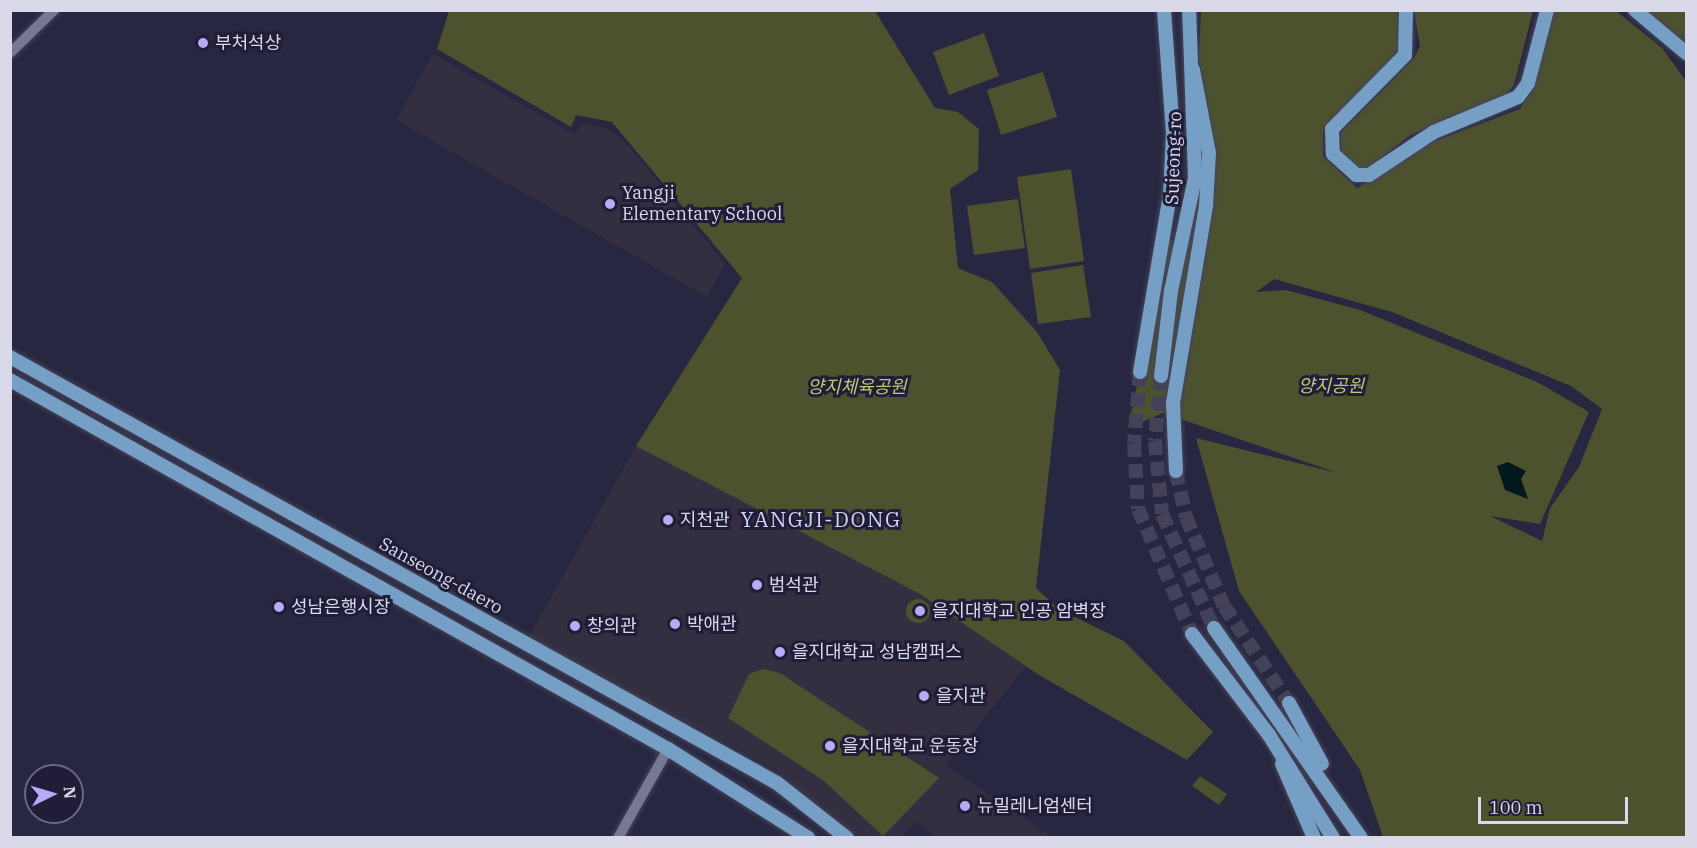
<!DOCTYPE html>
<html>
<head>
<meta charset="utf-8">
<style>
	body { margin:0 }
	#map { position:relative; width:1697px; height:848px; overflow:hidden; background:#282741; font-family:"IBM Plex Serif","Noto Sans KR",serif }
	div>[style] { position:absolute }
	.education>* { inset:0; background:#332f40 }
	.green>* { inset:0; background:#4d522e }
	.round { border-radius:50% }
	.water>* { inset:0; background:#01181e }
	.major-tunnel>* { height:14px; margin-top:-7px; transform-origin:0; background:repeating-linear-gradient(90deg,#43425a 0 14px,transparent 0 21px) }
	.roads { filter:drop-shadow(0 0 2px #46445a) drop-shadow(0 0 2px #46445a) }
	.minor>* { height:10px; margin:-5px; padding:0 5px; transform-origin:5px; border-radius:5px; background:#777796 }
	.major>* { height:14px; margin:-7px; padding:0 7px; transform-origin:7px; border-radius:7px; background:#759fc4 }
	.dots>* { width:16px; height:16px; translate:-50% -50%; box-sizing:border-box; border:3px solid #1f1d37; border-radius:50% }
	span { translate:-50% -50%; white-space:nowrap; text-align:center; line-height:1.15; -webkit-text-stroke:6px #1f1d37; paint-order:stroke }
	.poi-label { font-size:18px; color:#d9d9ea }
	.left { translate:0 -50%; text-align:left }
	.street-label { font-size:18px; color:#d9d9ea }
	.park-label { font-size:18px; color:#bdca73; font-style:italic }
	.quarter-label { font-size:21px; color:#d2d2f5; letter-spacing:1.5px }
	.frame { position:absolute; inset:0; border:12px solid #d9d9ea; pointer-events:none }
	.north { position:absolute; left:24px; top:764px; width:60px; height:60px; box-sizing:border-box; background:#1f1d37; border:2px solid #69687f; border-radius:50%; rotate:85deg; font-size:16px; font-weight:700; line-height:24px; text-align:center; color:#d9d9ea }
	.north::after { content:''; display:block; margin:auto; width:21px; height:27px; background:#baaaf6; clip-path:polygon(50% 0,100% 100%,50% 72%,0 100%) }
	.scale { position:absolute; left:1478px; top:797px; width:150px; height:27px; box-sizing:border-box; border:3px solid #d9d9ea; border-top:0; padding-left:8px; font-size:18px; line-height:21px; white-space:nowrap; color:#d9d9ea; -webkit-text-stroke:4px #1f1d37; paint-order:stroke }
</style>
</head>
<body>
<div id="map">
	<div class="education">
		<i style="clip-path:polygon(433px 54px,575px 135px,582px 123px,609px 129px,627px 144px,725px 264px,707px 297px,396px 120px)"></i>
		<i style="clip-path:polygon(636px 446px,920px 594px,1027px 665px,946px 766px,1052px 837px,935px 837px,917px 821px,901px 837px,858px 837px,773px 767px,527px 640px)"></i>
	</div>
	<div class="green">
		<i style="clip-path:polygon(449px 11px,875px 11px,935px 108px,958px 112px,979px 129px,978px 170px,950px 189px,958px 268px,992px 282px,1037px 332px,1060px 370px,1036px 588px,1060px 610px,1124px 641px,1213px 732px,1187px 760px,1039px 675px,920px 594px,636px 446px,742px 278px,612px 122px,576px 115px,571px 127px,437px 49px)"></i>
		<i style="clip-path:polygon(evenodd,1201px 11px,1397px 11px,1402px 45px,1396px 57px,1323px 131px,1323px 156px,1357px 188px,1435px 141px,1520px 109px,1532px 90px,1554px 11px,1616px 11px,1662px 48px,1686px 81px,1686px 837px,1383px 837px,1360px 770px,1239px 591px,1196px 438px,1338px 473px,1163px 413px,1128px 428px,1168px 239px,1193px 253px,1183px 247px,1193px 176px,1201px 11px,1274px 279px,1392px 312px,1571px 386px,1602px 409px,1579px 467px,1550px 508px,1542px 541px,1490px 516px,1540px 524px,1589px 412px,1537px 382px,1360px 310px,1286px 290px,1256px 292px,1274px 279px)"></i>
		<i style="clip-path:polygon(1414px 11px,1533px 11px,1514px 85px,1504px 96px,1410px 135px,1368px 168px,1356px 170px,1341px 157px,1341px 132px,1414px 58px,1420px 46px)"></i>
		<i style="clip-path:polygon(1647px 11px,1686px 11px,1686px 44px,1683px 40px)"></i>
		<i style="clip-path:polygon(984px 33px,999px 76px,949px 95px,933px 52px)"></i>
		<i style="clip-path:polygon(1043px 72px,1057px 117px,1001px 135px,987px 90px)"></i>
		<i style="clip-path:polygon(1071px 169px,1084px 261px,1030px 269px,1017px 177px)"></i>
		<i style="clip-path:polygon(1018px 199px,1025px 248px,974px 255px,967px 206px)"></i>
		<i style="clip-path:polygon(1083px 265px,1091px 317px,1038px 324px,1031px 273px)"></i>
		<i class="round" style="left:906px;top:599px;width:24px;height:24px"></i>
		<i style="clip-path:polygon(763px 669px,780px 673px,939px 778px,883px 836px,824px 781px,728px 718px,749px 674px)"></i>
		<i style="clip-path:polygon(1200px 776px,1227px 794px,1219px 805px,1192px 786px)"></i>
	</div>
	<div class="water">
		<i style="clip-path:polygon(1508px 462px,1526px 471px,1521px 479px,1528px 499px,1505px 490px,1497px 466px)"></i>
	</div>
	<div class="major-tunnel">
		<i style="left:1140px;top:372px;width:71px;rotate:94.8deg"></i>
		<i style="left:1134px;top:443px;width:66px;rotate:86.5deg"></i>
		<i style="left:1138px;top:509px;width:136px;rotate:66.6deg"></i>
		<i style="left:1161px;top:376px;width:65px;rotate:95.3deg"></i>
		<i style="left:1155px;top:441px;width:73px;rotate:84.5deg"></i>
		<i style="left:1162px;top:514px;width:125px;rotate:65.5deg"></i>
		<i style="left:1176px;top:471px;width:47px;rotate:77.7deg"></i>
		<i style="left:1186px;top:517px;width:97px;rotate:66.9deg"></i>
		<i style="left:1224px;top:606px;width:117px;rotate:56.2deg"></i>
	</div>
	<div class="roads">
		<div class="minor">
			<i style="left:10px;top:53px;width:62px;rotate:-44.3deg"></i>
			<i style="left:618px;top:838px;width:102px;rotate:-60.7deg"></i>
		</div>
		<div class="major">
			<i style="left:1406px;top:10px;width:45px;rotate:91.3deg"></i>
			<i style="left:1405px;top:55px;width:104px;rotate:134.6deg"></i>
			<i style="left:1332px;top:129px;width:25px;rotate:88deg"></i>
			<i style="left:1333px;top:154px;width:31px;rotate:42deg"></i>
			<i style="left:1356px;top:175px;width:13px"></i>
			<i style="left:1369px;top:175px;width:78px;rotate:-33.5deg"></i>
			<i style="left:1434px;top:132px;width:91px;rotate:-22.6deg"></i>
			<i style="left:1518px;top:97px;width:17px;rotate:-54deg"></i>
			<i style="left:1528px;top:83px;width:75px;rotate:-75.4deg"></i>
			<i style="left:1635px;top:10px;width:67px;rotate:40.1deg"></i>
			<i style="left:10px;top:357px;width:877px;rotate:29.05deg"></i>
			<i style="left:777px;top:783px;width:89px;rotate:38.2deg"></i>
			<i style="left:1140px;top:372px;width:180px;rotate:-80.4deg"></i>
			<i style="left:1170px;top:195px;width:62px;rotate:-87.2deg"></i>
			<i style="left:1173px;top:133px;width:123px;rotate:-94.2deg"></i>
			<i style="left:1161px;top:376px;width:86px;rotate:-83.3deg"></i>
			<i style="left:1171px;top:291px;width:116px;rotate:-78deg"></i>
			<i style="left:1195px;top:178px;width:168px;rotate:-92deg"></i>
			<i style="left:10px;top:380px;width:754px;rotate:29.28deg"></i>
			<i style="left:668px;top:749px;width:166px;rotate:32.4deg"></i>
			<i style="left:1176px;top:471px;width:68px;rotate:-92.5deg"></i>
			<i style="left:1173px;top:403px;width:200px;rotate:-80.5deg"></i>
			<i style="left:1206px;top:206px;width:53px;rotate:-86.8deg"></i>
			<i style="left:1209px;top:153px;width:85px;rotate:-100.9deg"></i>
			<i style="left:1214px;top:628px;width:256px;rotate:55deg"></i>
			<i style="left:1192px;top:634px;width:127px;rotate:52.7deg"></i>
			<i style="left:1269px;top:735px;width:121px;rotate:58.1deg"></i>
			<i style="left:1289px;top:703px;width:69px;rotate:61.6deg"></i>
			<i style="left:1282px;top:764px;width:81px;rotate:66.6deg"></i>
		</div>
	</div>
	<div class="dots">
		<i style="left:203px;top:43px;background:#baaaf6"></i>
		<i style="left:610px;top:204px;background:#baaaf6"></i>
		<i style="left:668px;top:520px;background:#baaaf6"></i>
		<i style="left:757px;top:585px;background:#baaaf6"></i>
		<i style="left:279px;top:607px;background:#baaaf6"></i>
		<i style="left:920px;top:611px;background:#baaaf6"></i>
		<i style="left:675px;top:624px;background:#baaaf6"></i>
		<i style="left:575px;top:626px;background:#baaaf6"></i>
		<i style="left:780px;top:652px;background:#baaaf6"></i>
		<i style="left:924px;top:696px;background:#baaaf6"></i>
		<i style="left:830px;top:746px;background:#baaaf6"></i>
		<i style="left:965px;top:806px;background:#baaaf6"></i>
	</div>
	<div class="poi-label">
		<span class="left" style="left:215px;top:43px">부처석상</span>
		<span class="left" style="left:622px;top:204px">Yangji<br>Elementary School</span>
		<span class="left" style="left:680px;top:520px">지천관</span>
		<span class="left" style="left:769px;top:585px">범석관</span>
		<span class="left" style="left:291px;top:607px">성남은행시장</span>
		<span class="left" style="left:932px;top:611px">을지대학교 인공 암벽장</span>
		<span class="left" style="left:687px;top:624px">박애관</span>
		<span class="left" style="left:587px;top:626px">창의관</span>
		<span class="left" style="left:792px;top:652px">을지대학교 성남캠퍼스</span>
		<span class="left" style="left:936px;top:696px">을지관</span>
		<span class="left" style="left:842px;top:746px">을지대학교 운동장</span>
		<span class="left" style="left:977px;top:806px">뉴밀레니엄센터</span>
	</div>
	<div class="street-label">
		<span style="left:1174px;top:158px;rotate:-88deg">Sujeong-ro</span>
		<span style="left:441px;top:576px;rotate:29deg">Sanseong-daero</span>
	</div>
	<div class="park-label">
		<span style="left:1331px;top:386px">양지공원</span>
		<span style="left:857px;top:387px">양지체육공원</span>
	</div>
	<div class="quarter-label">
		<span style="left:821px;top:519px">YANGJI-DONG</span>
	</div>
	<div class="frame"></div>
	<div class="north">N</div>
	<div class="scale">100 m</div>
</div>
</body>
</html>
